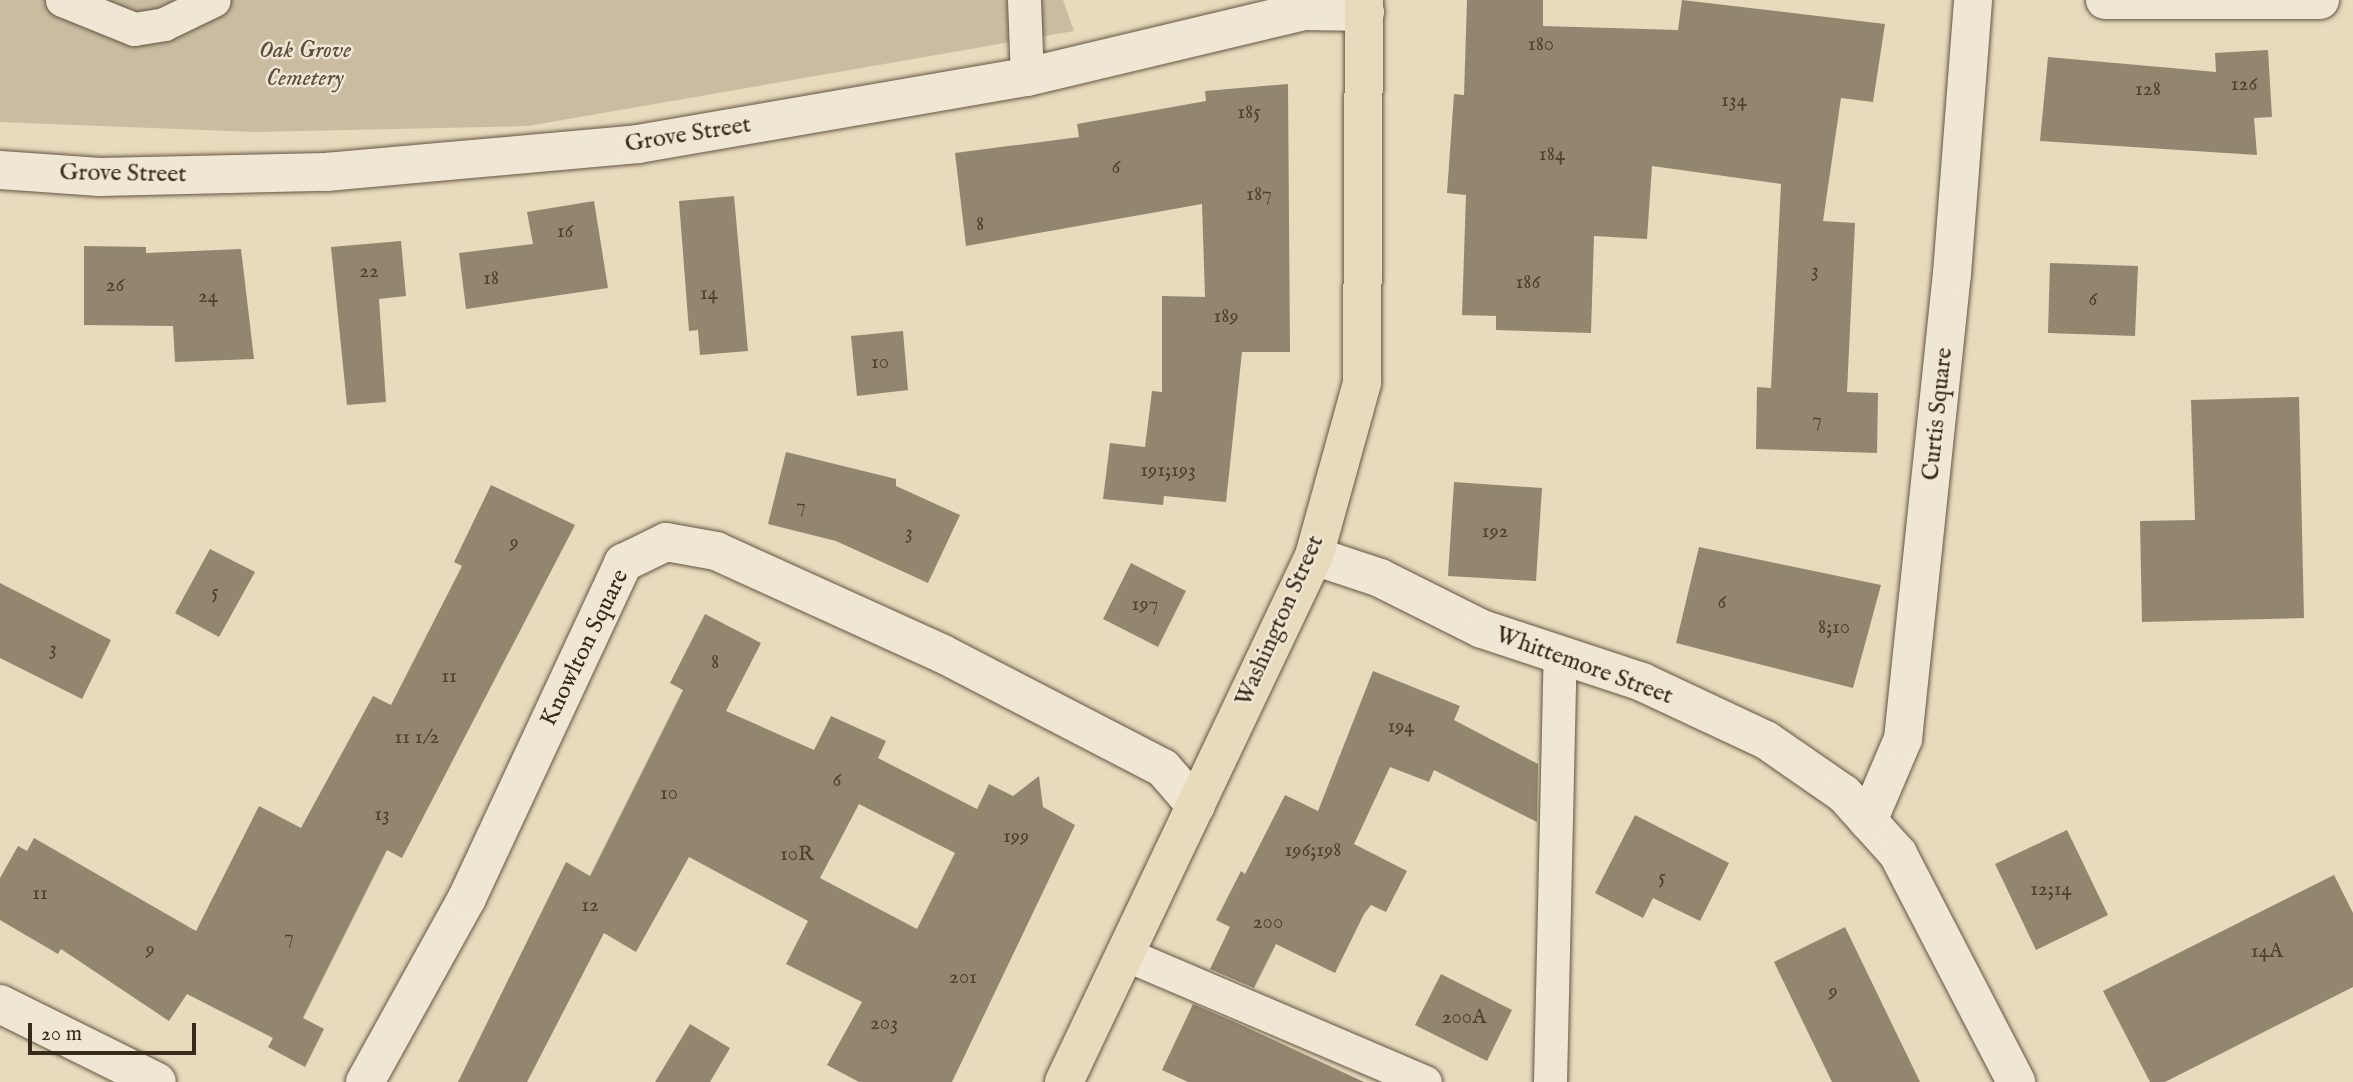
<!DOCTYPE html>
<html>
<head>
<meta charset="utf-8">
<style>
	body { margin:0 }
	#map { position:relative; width:2353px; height:1082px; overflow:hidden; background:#e7dabd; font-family:"IM FELL English",serif }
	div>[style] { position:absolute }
	.green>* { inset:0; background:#c9bca1 }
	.building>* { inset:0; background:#93866e }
	.roads { filter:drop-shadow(0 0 2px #645641) drop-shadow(0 0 2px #645641) }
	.lane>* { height:33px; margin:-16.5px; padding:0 16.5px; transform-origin:16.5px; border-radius:16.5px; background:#efe7d4 }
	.street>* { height:38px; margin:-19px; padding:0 19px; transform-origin:19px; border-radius:19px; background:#efe7d4 }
	.secondary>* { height:38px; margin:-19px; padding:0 19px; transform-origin:19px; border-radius:19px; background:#efe7d4 }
	.primary>* { height:38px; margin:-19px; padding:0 19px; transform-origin:19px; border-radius:19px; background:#e7dabd }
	span { translate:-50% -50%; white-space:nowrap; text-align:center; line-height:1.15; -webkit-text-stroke:5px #efe7d4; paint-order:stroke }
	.number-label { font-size:21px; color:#4f412e }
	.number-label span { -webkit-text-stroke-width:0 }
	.park-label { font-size:24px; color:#5c4e3a; font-style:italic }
	.street-label { font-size:24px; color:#382a18 }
	.scale { position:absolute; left:28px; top:1023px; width:168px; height:32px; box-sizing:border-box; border:4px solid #382a18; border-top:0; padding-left:9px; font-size:21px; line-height:24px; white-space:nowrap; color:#382a18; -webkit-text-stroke:5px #efe7d4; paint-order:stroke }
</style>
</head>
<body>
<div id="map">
	<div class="green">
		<i style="clip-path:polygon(0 0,1063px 0,1074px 31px,528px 126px,254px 132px,0 122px)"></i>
	</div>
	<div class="building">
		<i style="clip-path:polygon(1467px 0,1543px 0,1543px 26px,1678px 30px,1682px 0,1885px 24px,1873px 102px,1841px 98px,1823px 221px,1855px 223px,1847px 392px,1878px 393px,1877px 453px,1756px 449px,1757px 387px,1771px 388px,1781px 184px,1652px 166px,1647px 239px,1594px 236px,1591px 333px,1496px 330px,1496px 316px,1462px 315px,1466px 195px,1447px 193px,1454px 94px,1464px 95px)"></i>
		<i style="clip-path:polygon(2268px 50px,2272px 117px,2254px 118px,2257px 155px,2040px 141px,2048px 57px,2216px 72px,2215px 53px)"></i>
		<i style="clip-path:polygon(1288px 84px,1290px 352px,1242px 352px,1226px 502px,1164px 496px,1163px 505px,1103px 499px,1110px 443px,1145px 447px,1152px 391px,1162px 392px,1162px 296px,1205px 297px,1202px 204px,966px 246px,955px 153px,1079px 137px,1077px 124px,1206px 101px,1205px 91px)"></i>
		<i style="clip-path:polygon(734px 196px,748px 351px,700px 355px,698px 330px,689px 331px,679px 201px)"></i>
		<i style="clip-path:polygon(594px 201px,608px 288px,466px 309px,459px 253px,533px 244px,527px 212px)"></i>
		<i style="clip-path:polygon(401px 241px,406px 296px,379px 299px,386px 402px,347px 405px,331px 247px)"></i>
		<i style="clip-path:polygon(84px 246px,146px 247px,146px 253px,241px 249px,254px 359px,175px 362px,173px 326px,84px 325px)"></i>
		<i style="clip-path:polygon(2050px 263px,2138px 266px,2135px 336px,2048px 333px)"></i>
		<i style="clip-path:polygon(903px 331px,908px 390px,857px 396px,851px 336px)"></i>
		<i style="clip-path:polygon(2299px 397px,2304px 618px,2142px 622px,2140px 521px,2195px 520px,2191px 400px)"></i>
		<i style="clip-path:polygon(786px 452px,896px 479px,896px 486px,960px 515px,928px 583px,836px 541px,768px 524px)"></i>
		<i style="clip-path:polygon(1454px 482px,1542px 488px,1536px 581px,1448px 576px)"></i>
		<i style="clip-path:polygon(491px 485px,575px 525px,402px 858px,387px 850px,303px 1018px,324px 1029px,305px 1067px,268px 1047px,273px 1038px,187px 994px,169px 1021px,61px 949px,58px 954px,0 920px,0 878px,18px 846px,27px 851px,34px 838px,196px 931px,259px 806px,301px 828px,373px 696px,391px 705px,462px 566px,454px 562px)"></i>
		<i style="clip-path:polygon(1699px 547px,1881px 585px,1853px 688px,1676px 643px)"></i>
		<i style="clip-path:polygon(210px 549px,255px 572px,219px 637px,175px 613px)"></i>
		<i style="clip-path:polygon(1131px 563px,1186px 591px,1158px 647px,1103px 619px)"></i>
		<i style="clip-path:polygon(0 583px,111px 640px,82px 699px,0 658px)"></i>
		<i style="clip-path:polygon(evenodd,705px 614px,761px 643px,726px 711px,814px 750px,831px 716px,886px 741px,878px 758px,977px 809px,989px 784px,1013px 796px,1039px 776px,1043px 807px,1075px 825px,952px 1082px,859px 1082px,827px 1065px,862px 1002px,786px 964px,808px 921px,689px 857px,636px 952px,604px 933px,527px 1082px,458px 1082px,566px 862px,590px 876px,683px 690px,670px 683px,705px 614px,859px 804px,955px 853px,917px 929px,820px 878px,859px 804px)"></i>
		<i style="clip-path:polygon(1373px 671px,1460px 706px,1454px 720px,1538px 764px,1537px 822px,1434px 770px,1429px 782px,1390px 767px,1354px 844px,1407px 871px,1386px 912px,1371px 905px,1364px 914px,1335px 973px,1276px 944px,1254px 988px,1210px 969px,1230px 927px,1216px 920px,1241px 871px,1245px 874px,1285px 795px,1318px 811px)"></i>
		<i style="clip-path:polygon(1635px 815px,1729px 863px,1700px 921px,1653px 898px,1643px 918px,1595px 893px)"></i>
		<i style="clip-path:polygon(2067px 830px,2108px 915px,2036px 950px,1995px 864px)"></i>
		<i style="clip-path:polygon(2334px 875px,2353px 913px,2353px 987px,2165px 1082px,2150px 1082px,2103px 991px)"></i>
		<i style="clip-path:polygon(1845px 927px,1920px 1082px,1832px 1082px,1774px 962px)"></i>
		<i style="clip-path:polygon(1441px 974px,1512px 1010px,1487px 1061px,1415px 1025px)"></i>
		<i style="clip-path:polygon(1193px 1004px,1237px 1023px,1364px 1082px,1188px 1082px,1162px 1070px)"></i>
		<i style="clip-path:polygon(690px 1024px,730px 1048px,710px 1082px,655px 1082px)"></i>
	</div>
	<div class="roads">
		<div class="lane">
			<i style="left:62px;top:0;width:78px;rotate:21.9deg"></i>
			<i style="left:134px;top:29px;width:30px;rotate:-9deg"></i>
			<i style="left:164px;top:24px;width:55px;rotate:-25.6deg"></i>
			<i style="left:1024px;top:0;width:77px;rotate:87.8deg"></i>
			<i style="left:1125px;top:954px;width:326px;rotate:23.1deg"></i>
			<i style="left:1550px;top:1082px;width:427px;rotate:-88.7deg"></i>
		</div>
		<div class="street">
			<i style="left:0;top:170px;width:100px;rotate:4deg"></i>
			<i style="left:100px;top:177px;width:226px;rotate:-1.3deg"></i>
			<i style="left:326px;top:172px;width:313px;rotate:-5.1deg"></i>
			<i style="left:638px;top:144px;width:395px;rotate:-9.8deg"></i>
			<i style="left:1027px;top:77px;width:286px;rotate:-13.4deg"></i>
			<i style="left:1305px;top:11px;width:60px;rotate:1deg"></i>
			<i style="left:1314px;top:556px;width:70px;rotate:18.4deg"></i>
			<i style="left:1380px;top:578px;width:114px;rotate:26.6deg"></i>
			<i style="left:1482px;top:629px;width:169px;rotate:18.3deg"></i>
			<i style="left:1642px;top:682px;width:137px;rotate:25.1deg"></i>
			<i style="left:1766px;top:740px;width:95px;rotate:34.7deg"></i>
			<i style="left:1844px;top:794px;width:81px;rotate:48deg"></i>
			<i style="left:1898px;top:854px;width:257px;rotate:62.6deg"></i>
			<i style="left:1868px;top:821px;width:89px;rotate:-66.9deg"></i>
			<i style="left:1903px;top:739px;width:468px;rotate:-84deg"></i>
			<i style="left:1952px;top:274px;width:275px;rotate:-85.6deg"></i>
			<i style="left:0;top:1004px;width:175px;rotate:26.4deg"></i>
			<i style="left:365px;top:1082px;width:210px;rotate:-61deg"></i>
			<i style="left:467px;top:898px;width:370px;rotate:-65deg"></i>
			<i style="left:623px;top:563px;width:48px;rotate:-26deg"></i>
			<i style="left:666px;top:542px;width:51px;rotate:10.2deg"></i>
			<i style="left:716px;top:551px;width:249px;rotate:24.4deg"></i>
			<i style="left:943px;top:654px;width:248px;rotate:27.4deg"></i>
			<i style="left:1163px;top:768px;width:50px;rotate:49deg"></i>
		</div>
		<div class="secondary">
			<i style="left:2105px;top:0;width:215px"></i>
		</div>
		<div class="primary">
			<i style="left:1064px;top:1082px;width:582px;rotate:-64.58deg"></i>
			<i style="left:1314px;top:556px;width:180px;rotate:-74.5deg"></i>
			<i style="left:1362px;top:383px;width:383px;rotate:-89.7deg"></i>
		</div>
	</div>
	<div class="number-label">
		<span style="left:1541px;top:45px">180</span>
		<span style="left:2244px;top:85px">126</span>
		<span style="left:2148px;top:90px">128</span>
		<span style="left:1734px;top:101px">134</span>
		<span style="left:1249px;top:113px">185</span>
		<span style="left:1552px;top:155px">184</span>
		<span style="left:1116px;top:168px">6</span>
		<span style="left:1259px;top:195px">187</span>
		<span style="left:980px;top:225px">8</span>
		<span style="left:565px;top:232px">16</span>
		<span style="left:1815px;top:271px">3</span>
		<span style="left:369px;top:272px">22</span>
		<span style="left:491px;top:279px">18</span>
		<span style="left:1528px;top:283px">186</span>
		<span style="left:115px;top:286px">26</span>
		<span style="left:709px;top:294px">14</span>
		<span style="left:208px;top:297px">24</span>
		<span style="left:2093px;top:300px">6</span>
		<span style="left:1226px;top:317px">189</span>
		<span style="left:880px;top:363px">10</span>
		<span style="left:1817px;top:421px">7</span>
		<span style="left:1168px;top:471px">191;193</span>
		<span style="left:801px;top:507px">7</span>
		<span style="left:1495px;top:532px">192</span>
		<span style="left:909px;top:533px">3</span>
		<span style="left:514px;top:543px">9</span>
		<span style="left:215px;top:593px">5</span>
		<span style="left:1722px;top:603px">6</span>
		<span style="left:1145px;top:605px">197</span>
		<span style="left:1834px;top:628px">8;10</span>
		<span style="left:53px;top:649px">3</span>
		<span style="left:715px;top:663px">8</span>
		<span style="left:449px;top:677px">11</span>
		<span style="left:1401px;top:727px">194</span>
		<span style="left:417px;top:738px">11 1/2</span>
		<span style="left:837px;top:781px">6</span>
		<span style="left:669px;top:794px">10</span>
		<span style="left:382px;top:815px">13</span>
		<span style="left:1016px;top:837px">199</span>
		<span style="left:1313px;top:851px">196;198</span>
		<span style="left:797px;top:855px">10R</span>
		<span style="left:1662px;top:878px">5</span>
		<span style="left:2051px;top:890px">12;14</span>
		<span style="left:40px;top:894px">11</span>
		<span style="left:590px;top:906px">12</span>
		<span style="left:1268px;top:923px">200</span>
		<span style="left:289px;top:938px">7</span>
		<span style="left:150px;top:950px">9</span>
		<span style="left:2267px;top:952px">14A</span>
		<span style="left:963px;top:978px">201</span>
		<span style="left:1833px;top:992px">9</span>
		<span style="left:1464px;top:1018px">200A</span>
		<span style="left:884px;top:1024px">203</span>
	</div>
	<div class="park-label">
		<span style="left:305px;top:65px">Oak Grove<br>Cemetery</span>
	</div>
	<div class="street-label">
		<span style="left:688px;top:135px;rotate:-9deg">Grove Street</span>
		<span style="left:123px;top:174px;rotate:1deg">Grove Street</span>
		<span style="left:1938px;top:414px;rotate:-84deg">Curtis Square</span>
		<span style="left:1280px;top:621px;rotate:-66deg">Washington Street</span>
		<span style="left:585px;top:648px;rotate:-64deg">Knowlton Square</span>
		<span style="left:1584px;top:666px;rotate:20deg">Whittemore Street</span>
	</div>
	<div class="scale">20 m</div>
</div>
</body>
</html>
